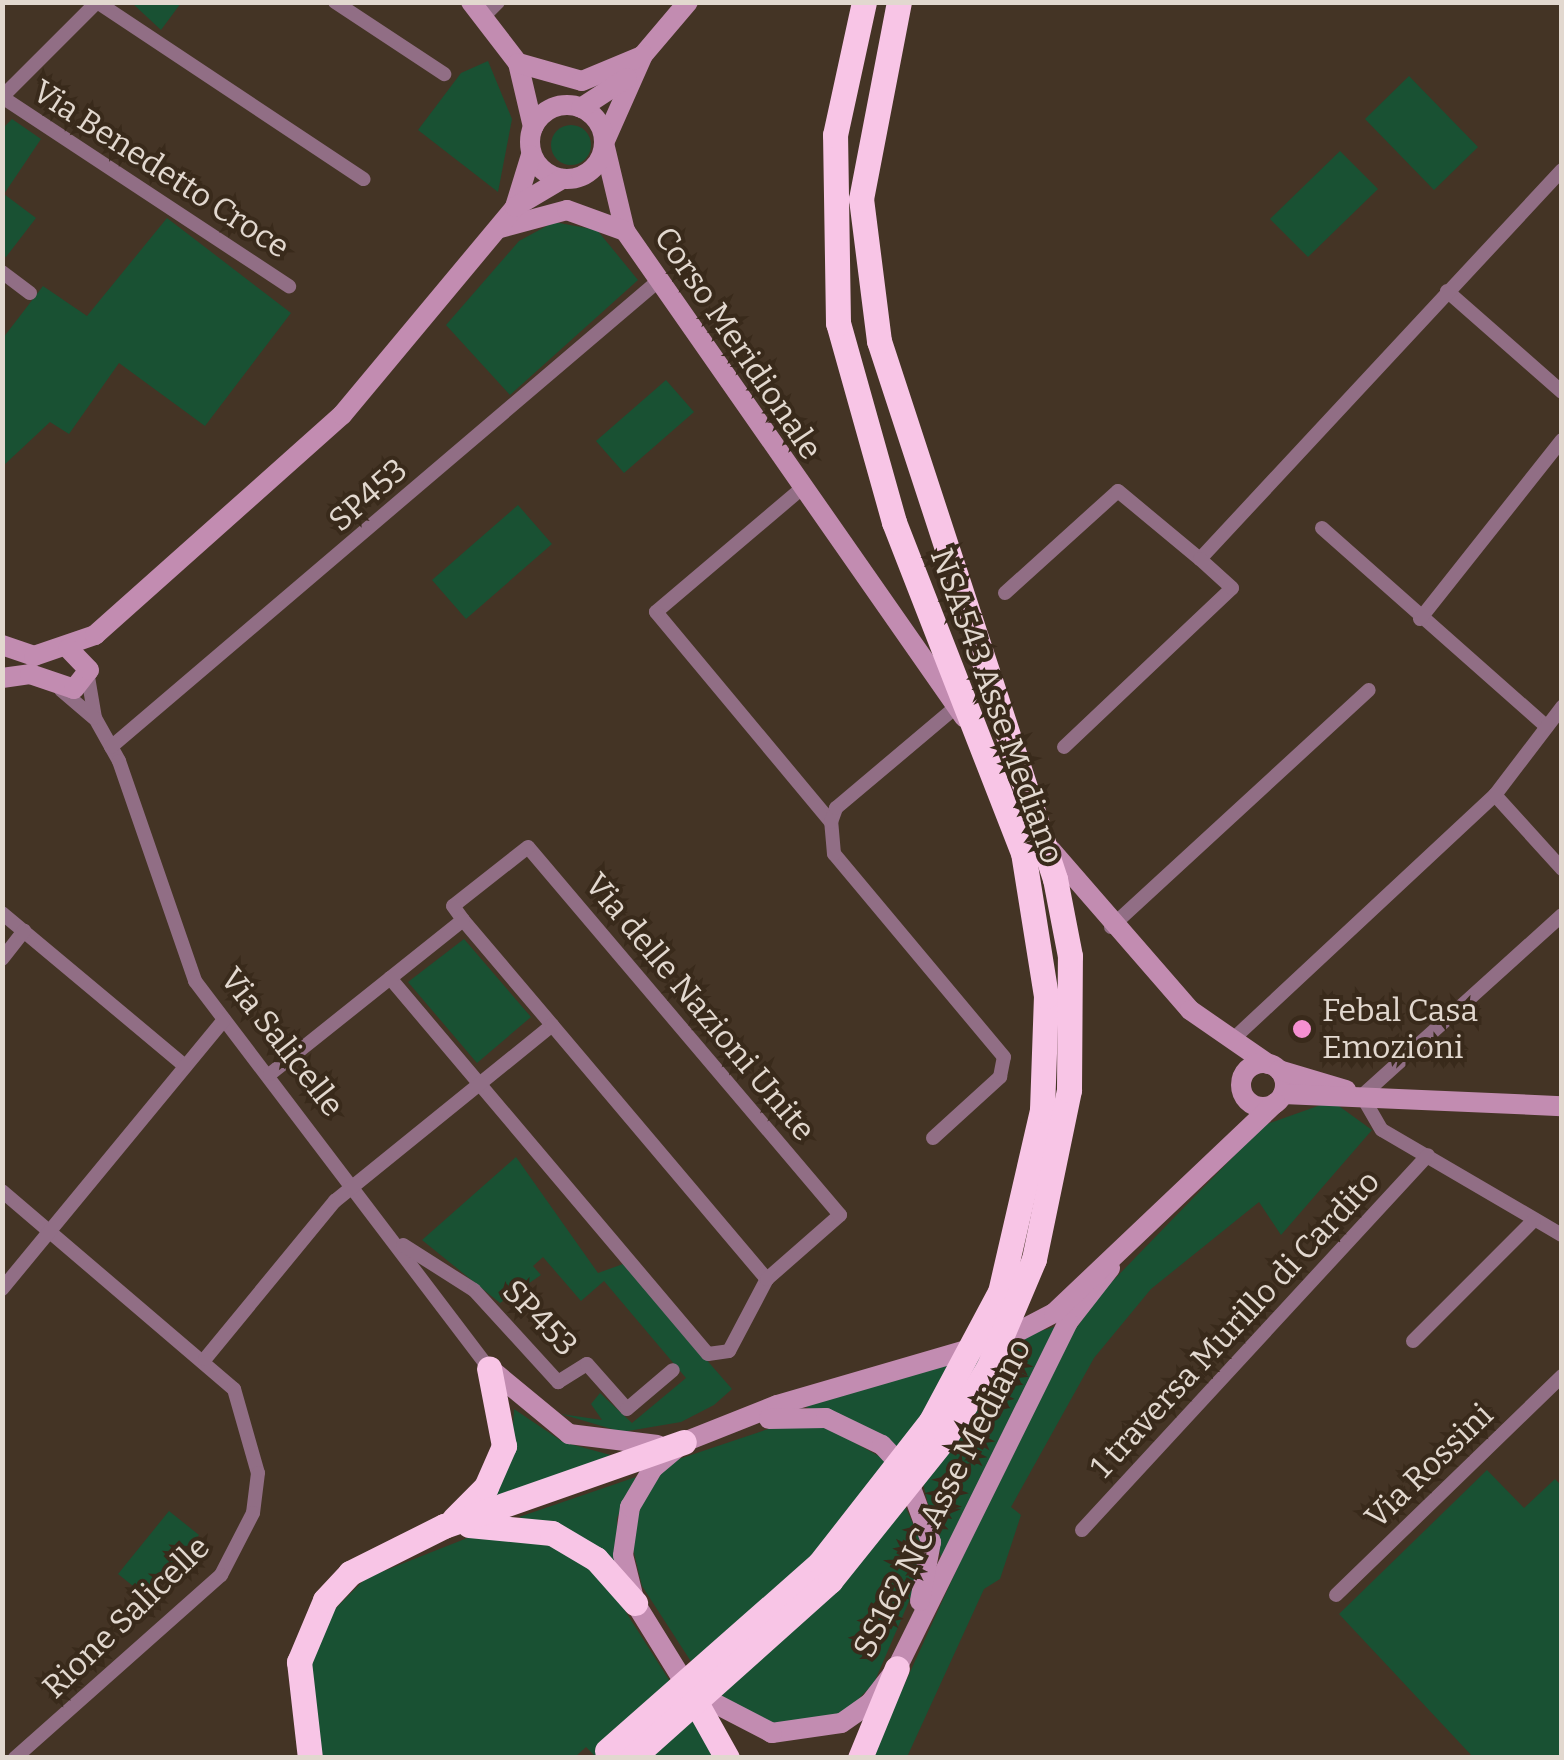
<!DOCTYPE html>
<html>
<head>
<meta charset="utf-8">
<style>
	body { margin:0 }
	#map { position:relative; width:1564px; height:1760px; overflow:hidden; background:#443425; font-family:Bitter,serif }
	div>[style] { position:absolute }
	.green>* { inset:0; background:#195133 }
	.round { border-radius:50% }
	.street>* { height:14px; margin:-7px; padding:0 7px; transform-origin:7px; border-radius:7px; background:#916e85 }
	.secondary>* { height:20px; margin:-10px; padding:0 10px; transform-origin:10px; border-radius:10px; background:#c28cb1 }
	.secondary>.ring { margin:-10px; padding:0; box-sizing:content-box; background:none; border:20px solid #c28cb1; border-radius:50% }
	.highway>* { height:25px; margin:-12.5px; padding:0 12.5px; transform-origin:12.5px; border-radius:12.5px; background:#f8c5e6 }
	.highway-bridge>* { height:25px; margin:-12.5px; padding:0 12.5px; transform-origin:12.5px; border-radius:12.5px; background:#f8c5e6 }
	.dots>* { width:28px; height:28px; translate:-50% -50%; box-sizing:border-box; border:5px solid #392a1b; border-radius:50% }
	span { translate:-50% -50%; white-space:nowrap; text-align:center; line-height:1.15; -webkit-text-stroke:8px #392a1b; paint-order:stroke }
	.street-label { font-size:32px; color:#e2d8cf }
	.poi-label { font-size:32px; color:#e2d8cf }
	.left { translate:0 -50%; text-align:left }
	.frame { position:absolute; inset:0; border:5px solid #e2d8cf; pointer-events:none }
</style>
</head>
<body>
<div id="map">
	<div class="green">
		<i style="clip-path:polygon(131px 2px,181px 2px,181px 3px,161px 30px)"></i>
		<i style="clip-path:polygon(488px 61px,512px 119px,498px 192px,418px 130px,461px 73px)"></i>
		<i style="clip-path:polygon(1409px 76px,1478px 147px,1434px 190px,1365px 119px)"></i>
		<i style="clip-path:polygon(12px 119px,41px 139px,4px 194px,36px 218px,6px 257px,2px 255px,2px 129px)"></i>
		<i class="round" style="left:551px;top:125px;width:40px;height:40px"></i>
		<i style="clip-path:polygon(1340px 151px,1378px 189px,1308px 257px,1270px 219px)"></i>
		<i style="clip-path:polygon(167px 218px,291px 313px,205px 426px,119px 363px,69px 434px,50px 422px,3px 466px,3px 338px,43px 286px,87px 316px)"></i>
		<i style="clip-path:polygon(554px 222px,597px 230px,638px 280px,510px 395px,446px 325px,519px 241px)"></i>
		<i style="clip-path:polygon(666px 380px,694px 412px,624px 473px,596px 441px)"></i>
		<i style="clip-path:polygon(518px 505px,552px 544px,466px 619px,432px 580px)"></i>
		<i style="clip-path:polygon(464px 939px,531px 1017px,477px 1063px,408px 982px)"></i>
		<i style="clip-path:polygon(1332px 1101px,1372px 1130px,1281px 1235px,1259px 1202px,1151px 1289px,1094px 1358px,1011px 1507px,1021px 1515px,1000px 1579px,984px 1589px,907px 1757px,871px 1758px,1048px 1368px,1101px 1293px,1264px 1125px)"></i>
		<i style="clip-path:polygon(516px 1157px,598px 1273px,623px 1264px,732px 1389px,714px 1405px,681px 1422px,622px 1432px,561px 1414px,602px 1420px,591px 1404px,600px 1393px,632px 1423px,686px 1378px,604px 1281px,581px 1301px,543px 1257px,533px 1266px,541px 1275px,500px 1303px,422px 1240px)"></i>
		<i style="clip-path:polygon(1057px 1326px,942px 1562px,922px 1479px,880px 1434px,800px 1405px)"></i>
		<i style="clip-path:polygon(514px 1409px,563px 1442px,614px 1456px,491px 1499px,511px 1458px)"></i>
		<i style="clip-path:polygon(786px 1423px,823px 1425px,884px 1459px,923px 1546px,919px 1578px,874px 1683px,845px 1713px,804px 1728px,748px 1720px,703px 1680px,642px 1586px,630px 1537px,649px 1484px,676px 1460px)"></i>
		<i style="clip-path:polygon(1487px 1470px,1524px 1508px,1555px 1479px,1561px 1485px,1561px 1757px,1473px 1757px,1339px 1614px)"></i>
		<i style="clip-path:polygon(636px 1477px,617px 1518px,617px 1565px,519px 1517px)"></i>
		<i style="clip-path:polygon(169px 1511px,199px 1535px,148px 1598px,118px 1574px)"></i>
		<i style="clip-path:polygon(480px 1533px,560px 1543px,610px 1587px,718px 1757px,596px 1757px,586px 1747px,574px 1758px,323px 1758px,307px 1678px,330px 1614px,366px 1578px)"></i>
	</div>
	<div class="street">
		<i style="left:97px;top:2px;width:320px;rotate:33.6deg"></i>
		<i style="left:335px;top:2px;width:131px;rotate:33.4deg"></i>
		<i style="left:482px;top:18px;width:23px;rotate:-45deg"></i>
		<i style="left:2px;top:97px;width:344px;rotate:33.4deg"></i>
		<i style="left:2px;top:97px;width:134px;rotate:-45deg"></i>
		<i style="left:2px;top:272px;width:35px;rotate:37deg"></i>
		<i style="left:1447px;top:291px;width:153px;rotate:41.3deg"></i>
		<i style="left:801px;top:489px;width:190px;rotate:139.7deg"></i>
		<i style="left:656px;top:612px;width:273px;rotate:50.2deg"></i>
		<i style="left:1322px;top:528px;width:300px;rotate:41.5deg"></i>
		<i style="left:1005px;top:593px;width:152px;rotate:-42.1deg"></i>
		<i style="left:1118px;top:491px;width:107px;rotate:39.7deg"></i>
		<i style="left:1200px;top:559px;width:531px;rotate:-47.06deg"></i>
		<i style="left:1420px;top:619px;width:228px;rotate:-51.6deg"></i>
		<i style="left:88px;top:677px;width:42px;rotate:80.3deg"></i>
		<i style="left:95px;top:718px;width:49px;rotate:60.8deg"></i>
		<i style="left:119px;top:761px;width:233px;rotate:70.9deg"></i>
		<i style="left:195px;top:981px;width:486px;rotate:52.8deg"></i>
		<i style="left:61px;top:690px;width:43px;rotate:40.3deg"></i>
		<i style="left:111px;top:747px;width:717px;rotate:-40.42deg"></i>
		<i style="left:1064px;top:747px;width:231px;rotate:-43.4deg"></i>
		<i style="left:1232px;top:588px;width:43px;rotate:-137.8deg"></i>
		<i style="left:1495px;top:795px;width:100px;rotate:47.8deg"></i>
		<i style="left:2px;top:913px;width:239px;rotate:39.9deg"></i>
		<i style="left:1562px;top:915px;width:270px;rotate:137.9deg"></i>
		<i style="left:1362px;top:1096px;width:39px;rotate:60deg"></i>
		<i style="left:1382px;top:1130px;width:208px;rotate:30.3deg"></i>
		<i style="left:463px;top:920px;width:138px;rotate:49.7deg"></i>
		<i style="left:1111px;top:927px;width:350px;rotate:-42.6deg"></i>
		<i style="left:2px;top:959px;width:36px;rotate:-52deg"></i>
		<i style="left:390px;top:978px;width:492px;rotate:49.8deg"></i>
		<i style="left:708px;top:1354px;width:21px;rotate:-8deg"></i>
		<i style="left:729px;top:1351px;width:81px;rotate:-62.2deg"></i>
		<i style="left:1231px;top:1041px;width:361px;rotate:-43deg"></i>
		<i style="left:1495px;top:795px;width:111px;rotate:-52.7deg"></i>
		<i style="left:933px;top:1138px;width:91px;rotate:-42.3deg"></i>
		<i style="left:1000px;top:1077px;width:20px;rotate:-79deg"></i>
		<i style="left:1004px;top:1057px;width:265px;rotate:-129.9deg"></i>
		<i style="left:834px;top:854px;width:32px;rotate:-95deg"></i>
		<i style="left:831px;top:822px;width:15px;rotate:-70deg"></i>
		<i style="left:836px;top:808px;width:158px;rotate:-40.1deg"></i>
		<i style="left:2px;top:1191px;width:305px;rotate:40.5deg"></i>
		<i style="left:234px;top:1389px;width:87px;rotate:74.1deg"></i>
		<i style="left:258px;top:1473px;width:40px;rotate:97.1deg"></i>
		<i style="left:253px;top:1513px;width:70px;rotate:117.3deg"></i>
		<i style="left:221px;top:1575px;width:276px;rotate:138.4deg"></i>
		<i style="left:403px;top:1245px;width:84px;rotate:32.4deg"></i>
		<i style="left:474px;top:1290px;width:125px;rotate:47.6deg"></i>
		<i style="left:558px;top:1382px;width:34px;rotate:-32deg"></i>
		<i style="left:587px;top:1364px;width:60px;rotate:48.4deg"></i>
		<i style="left:627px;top:1409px;width:60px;rotate:-40.3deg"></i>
		<i style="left:2px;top:1289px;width:349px;rotate:-50.5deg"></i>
		<i style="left:1413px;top:1341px;width:171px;rotate:-45deg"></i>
		<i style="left:205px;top:1359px;width:205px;rotate:-50.6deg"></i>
		<i style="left:335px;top:1201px;width:279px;rotate:-39deg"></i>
		<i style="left:552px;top:1025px;width:333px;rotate:49.8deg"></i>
		<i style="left:767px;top:1279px;width:97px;rotate:-41.2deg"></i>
		<i style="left:840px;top:1215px;width:482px;rotate:-130.3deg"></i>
		<i style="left:528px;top:847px;width:95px;rotate:141.8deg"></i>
		<i style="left:453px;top:906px;width:17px;rotate:54deg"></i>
		<i style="left:463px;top:920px;width:247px;rotate:141.4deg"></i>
		<i style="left:1082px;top:1530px;width:510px;rotate:-47.3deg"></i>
		<i style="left:1336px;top:1595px;width:315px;rotate:-44.1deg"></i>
	</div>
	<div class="secondary">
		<i style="left:471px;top:2px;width:77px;rotate:52.4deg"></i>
		<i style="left:518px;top:63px;width:66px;rotate:76.8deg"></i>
		<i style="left:688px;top:2px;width:70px;rotate:130.3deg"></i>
		<i style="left:643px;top:55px;width:96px;rotate:113.9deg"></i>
		<i style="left:604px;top:143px;width:90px;rotate:76.6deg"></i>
		<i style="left:625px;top:231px;width:593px;rotate:55.1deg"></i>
		<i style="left:518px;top:63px;width:66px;rotate:15.7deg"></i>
		<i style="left:582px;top:81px;width:65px;rotate:-22.6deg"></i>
		<i class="ring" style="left:530px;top:105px;width:54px;height:54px"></i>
		<i style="left:581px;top:108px;width:55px;rotate:-33.1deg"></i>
		<i style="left:515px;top:207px;width:54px;rotate:-72.9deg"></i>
		<i style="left:500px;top:228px;width:69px;rotate:-15deg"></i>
		<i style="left:567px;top:210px;width:62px;rotate:19.9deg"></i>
		<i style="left:2px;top:645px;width:34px;rotate:19deg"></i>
		<i style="left:34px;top:656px;width:65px;rotate:-19deg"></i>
		<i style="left:95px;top:635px;width:331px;rotate:-41.7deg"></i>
		<i style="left:342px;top:415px;width:271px;rotate:-50.2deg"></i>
		<i style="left:515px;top:207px;width:55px;rotate:-30.8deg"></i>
		<i style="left:2px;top:678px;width:28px;rotate:-8deg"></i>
		<i style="left:30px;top:674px;width:46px;rotate:18.8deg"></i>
		<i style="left:74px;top:689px;width:24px;rotate:-52deg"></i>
		<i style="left:89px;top:670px;width:30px;rotate:-134deg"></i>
		<i style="left:1051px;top:850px;width:212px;rotate:49deg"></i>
		<i style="left:1190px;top:1010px;width:95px;rotate:34.7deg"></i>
		<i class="ring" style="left:1241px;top:1063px;width:24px;height:24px"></i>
		<i style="left:1279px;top:1070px;width:70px;rotate:16.6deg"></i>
		<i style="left:1283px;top:1094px;width:279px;rotate:2.5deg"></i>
		<i style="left:1110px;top:1268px;width:68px;rotate:127.9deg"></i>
		<i style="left:1068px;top:1322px;width:386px;rotate:116.3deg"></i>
		<i style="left:897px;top:1668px;width:44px;rotate:127.6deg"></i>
		<i style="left:870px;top:1703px;width:35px;rotate:145deg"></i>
		<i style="left:841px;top:1723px;width:70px;rotate:171.8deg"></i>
		<i style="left:772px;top:1733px;width:93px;rotate:-152.6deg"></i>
		<i style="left:689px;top:1690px;width:102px;rotate:-121.8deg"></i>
		<i style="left:635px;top:1603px;width:49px;rotate:-104deg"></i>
		<i style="left:623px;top:1555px;width:49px;rotate:-81.7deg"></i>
		<i style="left:630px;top:1507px;width:45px;rotate:-59.5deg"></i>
		<i style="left:653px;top:1468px;width:40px;rotate:-40deg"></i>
		<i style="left:684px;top:1442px;width:100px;rotate:-21.7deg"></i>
		<i style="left:777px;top:1405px;width:236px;rotate:-16.2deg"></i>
		<i style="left:1004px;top:1339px;width:56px;rotate:-27.5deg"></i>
		<i style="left:1054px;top:1313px;width:305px;rotate:-43.5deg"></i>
		<i style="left:489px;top:1368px;width:104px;rotate:39.5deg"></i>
		<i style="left:569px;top:1434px;width:89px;rotate:7.1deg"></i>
		<i style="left:769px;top:1419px;width:57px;rotate:-1deg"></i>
		<i style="left:826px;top:1418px;width:62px;rotate:25.7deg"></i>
		<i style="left:882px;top:1445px;width:33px;rotate:47deg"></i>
		<i style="left:904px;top:1469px;width:78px;rotate:69.7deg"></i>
		<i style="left:931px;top:1542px;width:60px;rotate:100.6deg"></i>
	</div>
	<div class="highway">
		<i style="left:454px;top:1519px;width:45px;rotate:-45deg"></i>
		<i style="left:486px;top:1487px;width:45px;rotate:-66.3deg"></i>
		<i style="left:504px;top:1446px;width:79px;rotate:-100.9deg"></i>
		<i style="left:469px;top:1525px;width:83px;rotate:5.5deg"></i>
		<i style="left:552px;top:1533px;width:51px;rotate:30.6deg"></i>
		<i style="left:596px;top:1559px;width:59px;rotate:48.4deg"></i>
		<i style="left:689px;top:1690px;width:78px;rotate:60.8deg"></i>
		<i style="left:310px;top:1758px;width:97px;rotate:-96.5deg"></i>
		<i style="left:299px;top:1662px;width:67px;rotate:-67.2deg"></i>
		<i style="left:325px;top:1600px;width:37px;rotate:-47deg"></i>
		<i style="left:350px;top:1573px;width:105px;rotate:-26.6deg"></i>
		<i style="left:444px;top:1526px;width:254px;rotate:-19.3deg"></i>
		<i style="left:860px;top:1758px;width:97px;rotate:-67.7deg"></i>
	</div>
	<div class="highway-bridge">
		<i style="left:607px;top:1751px;width:284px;rotate:-41.4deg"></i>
		<i style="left:820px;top:1563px;width:180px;rotate:-52deg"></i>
		<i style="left:931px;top:1421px;width:146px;rotate:-61.9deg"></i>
		<i style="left:1000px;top:1292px;width:187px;rotate:-77deg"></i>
		<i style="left:1042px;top:1110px;width:114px;rotate:-88deg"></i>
		<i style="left:1046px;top:996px;width:145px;rotate:-99.1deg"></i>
		<i style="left:1023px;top:853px;width:355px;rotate:-111.3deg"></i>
		<i style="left:894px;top:522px;width:207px;rotate:-105.7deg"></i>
		<i style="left:838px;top:323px;width:188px;rotate:-90.9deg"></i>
		<i style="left:835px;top:135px;width:136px;rotate:-77.7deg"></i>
		<i style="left:632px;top:1758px;width:266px;rotate:-41.8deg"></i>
		<i style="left:830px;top:1581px;width:186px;rotate:-51.3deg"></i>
		<i style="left:946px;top:1436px;width:80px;rotate:-58.3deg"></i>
		<i style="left:988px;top:1368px;width:118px;rotate:-67.1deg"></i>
		<i style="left:1034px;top:1259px;width:173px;rotate:-78.3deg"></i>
		<i style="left:1069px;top:1090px;width:134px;rotate:-89.6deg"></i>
		<i style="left:1070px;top:956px;width:78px;rotate:-101deg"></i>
		<i style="left:1055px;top:879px;width:566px;rotate:-108.11deg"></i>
		<i style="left:879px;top:341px;width:143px;rotate:-97.2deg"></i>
		<i style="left:861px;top:199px;width:201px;rotate:-79.1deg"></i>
	</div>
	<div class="dots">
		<i style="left:1302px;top:1029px;background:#f590d1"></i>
	</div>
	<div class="street-label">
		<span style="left:161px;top:169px;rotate:33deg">Via Benedetto Croce</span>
		<span style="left:738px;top:343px;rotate:56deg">Corso Meridionale</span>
		<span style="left:368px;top:495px;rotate:-41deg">SP453</span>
		<span style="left:997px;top:706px;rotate:70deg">NSA543 Asse Mediano</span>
		<span style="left:700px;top:1007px;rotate:50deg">Via delle Nazioni Unite</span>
		<span style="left:282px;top:1042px;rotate:52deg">Via Salicelle</span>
		<span style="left:540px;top:1318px;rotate:46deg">SP453</span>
		<span style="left:1235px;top:1324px;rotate:-47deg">1 traversa Murillo di Cardito</span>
		<span style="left:1429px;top:1466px;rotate:-44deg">Via Rossini</span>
		<span style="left:942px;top:1498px;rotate:-63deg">SS162 NC Asse Mediano</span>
		<span style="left:126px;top:1617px;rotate:-44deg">Rione Salicelle</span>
	</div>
	<div class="poi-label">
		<span class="left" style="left:1322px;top:1029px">Febal Casa<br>Emozioni</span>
	</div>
	<div class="frame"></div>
</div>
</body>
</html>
